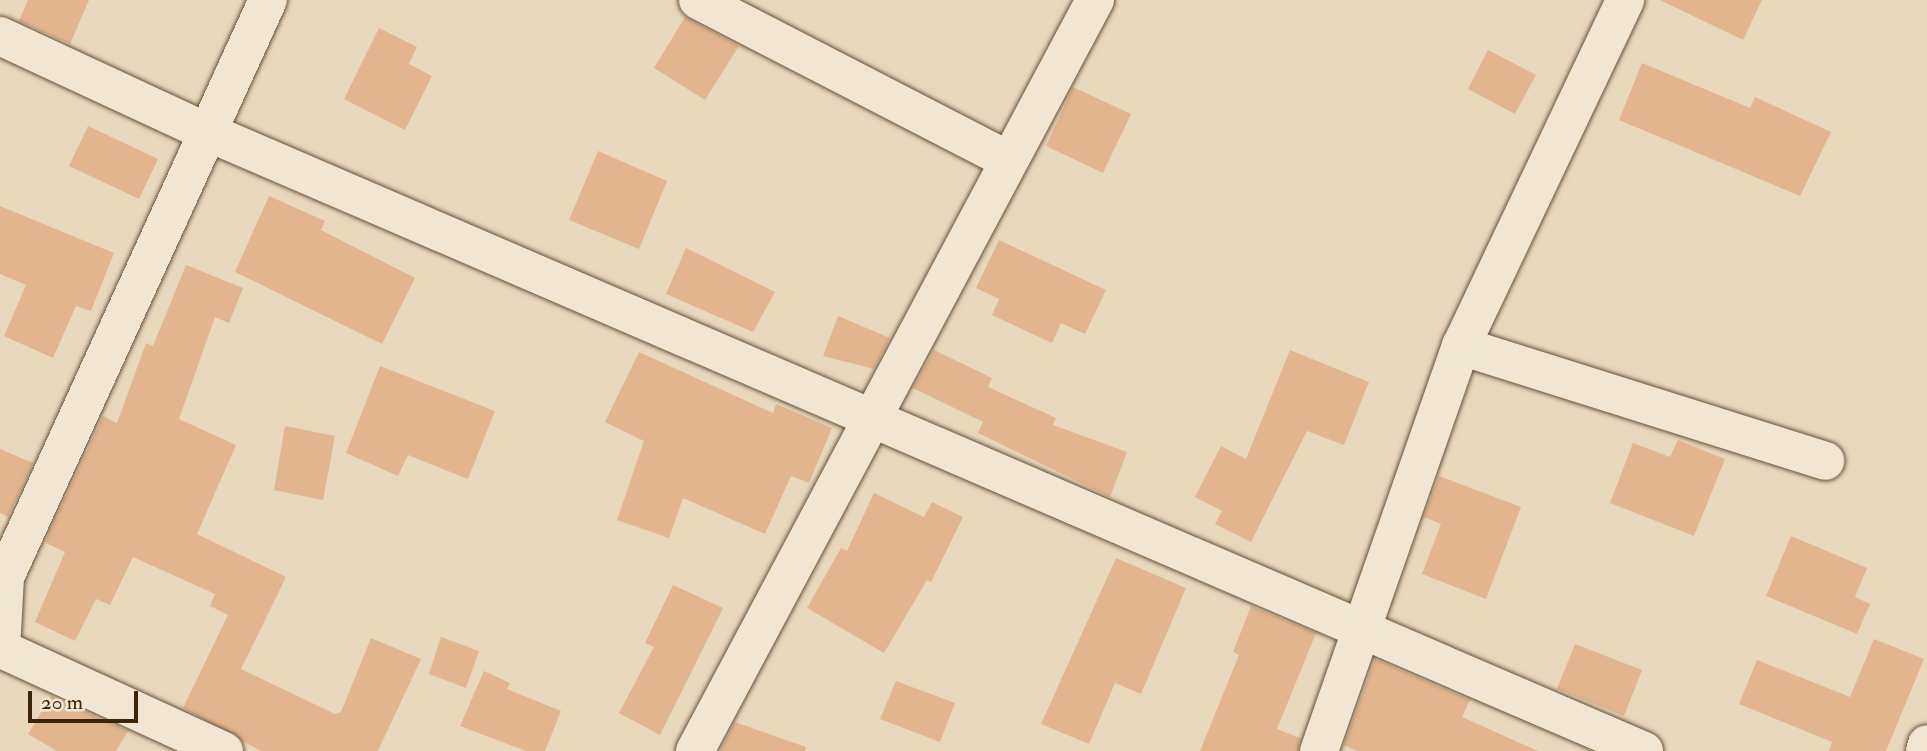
<!DOCTYPE html>
<html>
<head>
<meta charset="utf-8">
<style>
	body { margin:0 }
	#map { position:relative; width:1927px; height:751px; overflow:hidden; background:#e8d8bc; font-family:"IM FELL Double Pica",serif }
	div>[style] { position:absolute }
	.building>* { inset:0; background:#e3b58f }
	.roads { filter:drop-shadow(0 0 2px #675135) drop-shadow(0 0 2px #675135) }
	.street>* { height:38px; margin:-19px; padding:0 19px; transform-origin:19px; border-radius:19px; background:#f0e6d3 }
	span { translate:-50% -50%; white-space:nowrap; text-align:center; line-height:1.15; -webkit-text-stroke:7px #f0e6d3; paint-order:stroke }
	.scale { position:absolute; left:28px; top:691px; width:110px; height:32px; box-sizing:border-box; border:4px solid #3c2408; border-top:0; padding-left:9px; font-size:21px; line-height:24px; white-space:nowrap; color:#3c2408; -webkit-text-stroke:5px #f0e6d3; paint-order:stroke }
</style>
</head>
<body>
<div id="map">
	<div class="building">
		<i style="clip-path:polygon(28px 0,89px 0,70px 44px,19px 21px)"></i>
		<i style="clip-path:polygon(1660px 0,1762px 0,1743px 40px)"></i>
		<i style="clip-path:polygon(685px 17px,739px 46px,705px 100px,654px 68px)"></i>
		<i style="clip-path:polygon(379px 28px,417px 47px,409px 64px,432px 76px,405px 130px,344px 99px)"></i>
		<i style="clip-path:polygon(1488px 50px,1536px 75px,1515px 114px,1468px 89px)"></i>
		<i style="clip-path:polygon(1642px 63px,1750px 108px,1755px 97px,1831px 132px,1800px 196px,1619px 120px)"></i>
		<i style="clip-path:polygon(1073px 87px,1131px 114px,1103px 173px,1046px 146px)"></i>
		<i style="clip-path:polygon(88px 126px,158px 159px,139px 199px,69px 166px)"></i>
		<i style="clip-path:polygon(598px 151px,667px 181px,639px 249px,569px 220px)"></i>
		<i style="clip-path:polygon(269px 196px,325px 221px,321px 230px,415px 278px,382px 344px,235px 272px)"></i>
		<i style="clip-path:polygon(0 206px,114px 253px,91px 311px,76px 306px,53px 358px,4px 336px,26px 285px,0 274px)"></i>
		<i style="clip-path:polygon(999px 240px,1106px 290px,1085px 334px,1061px 323px,1052px 343px,992px 315px,999px 299px,976px 288px)"></i>
		<i style="clip-path:polygon(686px 248px,775px 292px,753px 332px,666px 294px)"></i>
		<i style="clip-path:polygon(186px 265px,243px 288px,229px 323px,215px 317px,179px 419px,236px 445px,197px 534px,286px 577px,241px 669px,335px 714px,341px 712px,371px 638px,421px 659px,378px 751px,261px 751px,183px 708px,228px 615px,210px 606px,215px 594px,133px 557px,110px 605px,96px 599px,75px 641px,35px 622px,65px 552px,46px 543px,48px 535px,103px 416px,117px 423px,146px 343px,153px 346px)"></i>
		<i style="clip-path:polygon(838px 316px,890px 338px,874px 369px,823px 356px)"></i>
		<i style="clip-path:polygon(934px 350px,992px 378px,988px 387px,1056px 418px,1053px 425px,1127px 452px,1110px 497px,978px 433px,983px 422px,913px 388px)"></i>
		<i style="clip-path:polygon(1290px 350px,1369px 382px,1344px 445px,1307px 431px,1251px 542px,1215px 524px,1222px 511px,1195px 497px,1221px 446px,1246px 459px)"></i>
		<i style="clip-path:polygon(639px 352px,773px 413px,776px 404px,832px 428px,809px 483px,791px 476px,765px 534px,683px 498px,669px 538px,617px 520px,644px 441px,605px 422px)"></i>
		<i style="clip-path:polygon(380px 366px,495px 411px,468px 479px,408px 455px,398px 476px,346px 453px)"></i>
		<i style="clip-path:polygon(285px 426px,335px 436px,323px 500px,274px 490px)"></i>
		<i style="clip-path:polygon(1678px 440px,1725px 459px,1694px 536px,1610px 503px,1633px 443px,1670px 457px)"></i>
		<i style="clip-path:polygon(0 449px,33px 463px,8px 517px,0 513px)"></i>
		<i style="clip-path:polygon(1439px 476px,1521px 507px,1486px 599px,1422px 574px,1441px 524px,1424px 517px)"></i>
		<i style="clip-path:polygon(874px 493px,924px 517px,932px 502px,963px 517px,931px 582px,927px 580px,884px 653px,807px 608px,841px 548px,847px 551px)"></i>
		<i style="clip-path:polygon(1791px 536px,1867px 568px,1855px 597px,1870px 604px,1857px 634px,1766px 596px)"></i>
		<i style="clip-path:polygon(1116px 558px,1186px 588px,1141px 694px,1115px 683px,1089px 744px,1041px 724px)"></i>
		<i style="clip-path:polygon(673px 585px,723px 608px,660px 735px,619px 713px,654px 647px,645px 643px)"></i>
		<i style="clip-path:polygon(1251px 606px,1316px 633px,1277px 729px,1300px 738px,1298px 751px,1200px 751px,1239px 655px,1233px 652px)"></i>
		<i style="clip-path:polygon(441px 637px,479px 651px,466px 688px,429px 674px)"></i>
		<i style="clip-path:polygon(1874px 639px,1924px 659px,1886px 751px,1829px 751px,1832px 742px,1739px 704px,1757px 660px,1850px 697px)"></i>
		<i style="clip-path:polygon(1575px 644px,1642px 670px,1624px 716px,1557px 689px)"></i>
		<i style="clip-path:polygon(1375px 659px,1470px 700px,1462px 717px,1538px 751px,1357px 751px,1344px 745px)"></i>
		<i style="clip-path:polygon(484px 671px,510px 683px,507px 689px,561px 711px,545px 751px,526px 751px,460px 726px)"></i>
		<i style="clip-path:polygon(896px 681px,955px 703px,940px 742px,880px 719px)"></i>
		<i style="clip-path:polygon(51px 696px,128px 731px,116px 751px,57px 751px,28px 734px)"></i>
		<i style="clip-path:polygon(735px 722px,806px 747px,805px 751px,720px 751px)"></i>
	</div>
	<div class="roads">
		<div class="street">
			<i style="left:698px;top:0;width:347px;rotate:27.3deg"></i>
			<i style="left:0;top:36px;width:226px;rotate:24.9deg"></i>
			<i style="left:205px;top:131px;width:1567px;rotate:23.31deg"></i>
			<i style="left:1461px;top:346px;width:382px;rotate:17.5deg"></i>
			<i style="left:224px;top:751px;width:245px;rotate:-155.4deg"></i>
			<i style="left:1px;top:649px;width:72px;rotate:-86.8deg"></i>
			<i style="left:5px;top:577px;width:634px;rotate:-65.5deg"></i>
			<i style="left:695px;top:751px;width:851px;rotate:-61.96deg"></i>
			<i style="left:1319px;top:751px;width:429px;rotate:-70.7deg"></i>
			<i style="left:1461px;top:346px;width:383px;rotate:-64.6deg"></i>
			<i style="left:1925px;top:751px;width:7px;rotate:-74deg"></i>
		</div>
	</div>
	<div class="scale">20 m</div>
</div>
</body>
</html>
